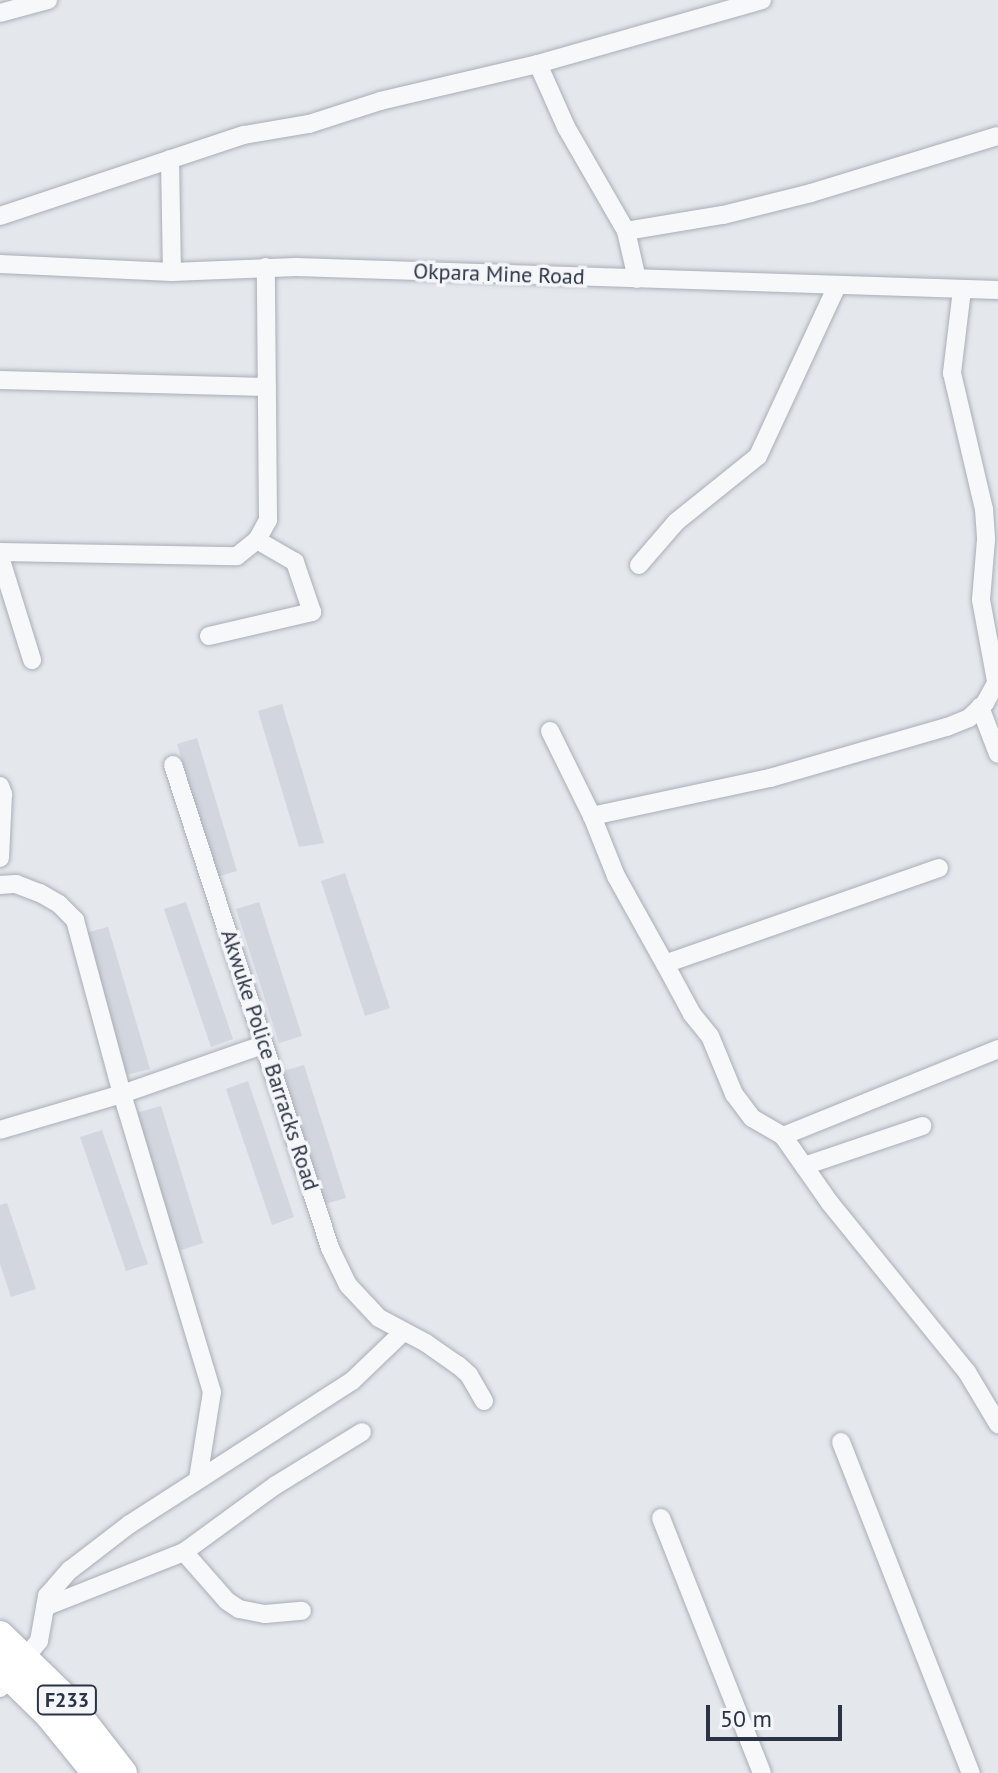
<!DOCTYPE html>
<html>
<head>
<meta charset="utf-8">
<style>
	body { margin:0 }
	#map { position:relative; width:998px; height:1773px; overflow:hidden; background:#e4e7ec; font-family:"PT Sans",sans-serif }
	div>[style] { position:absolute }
	.built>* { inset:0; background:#d2d6de }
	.roads { filter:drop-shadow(0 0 2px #a9aeb7) drop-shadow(0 0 2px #a9aeb7) }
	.street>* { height:18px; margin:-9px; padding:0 9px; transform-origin:9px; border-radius:9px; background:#f7f8fa }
	.primary>* { height:28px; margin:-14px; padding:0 14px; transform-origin:14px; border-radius:14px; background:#fff }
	span { translate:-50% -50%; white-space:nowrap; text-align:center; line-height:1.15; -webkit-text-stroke:7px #f4f6f9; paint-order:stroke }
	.shield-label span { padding:2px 6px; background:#f4f6f9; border:2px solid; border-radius:6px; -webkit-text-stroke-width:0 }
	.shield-label { font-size:20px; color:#2b3445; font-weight:700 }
	.street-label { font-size:22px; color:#2b3445 }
	.scale { position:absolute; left:706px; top:1705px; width:136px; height:36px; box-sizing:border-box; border:4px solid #2b3445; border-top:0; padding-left:10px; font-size:24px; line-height:28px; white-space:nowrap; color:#2b3445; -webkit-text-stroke:6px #f4f6f9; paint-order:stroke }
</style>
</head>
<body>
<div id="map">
	<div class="built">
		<i style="clip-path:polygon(282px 704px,324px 843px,299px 847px,258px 711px)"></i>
		<i style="clip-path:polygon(197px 738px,237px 871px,217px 877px,177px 744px)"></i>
		<i style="clip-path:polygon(345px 873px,390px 1008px,365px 1016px,321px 881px)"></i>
		<i style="clip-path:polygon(186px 902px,233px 1039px,211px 1047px,164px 909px)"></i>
		<i style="clip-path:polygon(259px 902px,302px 1036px,279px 1043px,236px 909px)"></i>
		<i style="clip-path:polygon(108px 927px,150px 1069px,126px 1075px,85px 933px)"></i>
		<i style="clip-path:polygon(304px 1065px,346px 1198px,325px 1204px,283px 1071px)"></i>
		<i style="clip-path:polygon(248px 1081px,294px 1217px,272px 1225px,226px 1089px)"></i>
		<i style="clip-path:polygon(161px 1106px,203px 1243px,178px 1251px,136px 1113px)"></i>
		<i style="clip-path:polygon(102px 1130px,148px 1264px,126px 1271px,80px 1137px)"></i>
		<i style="clip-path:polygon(7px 1203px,36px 1289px,11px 1297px,0 1264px,0 1205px)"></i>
	</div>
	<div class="roads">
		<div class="street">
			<i style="left:0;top:13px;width:50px;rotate:-15.2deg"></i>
			<i style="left:538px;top:64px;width:69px;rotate:66deg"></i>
			<i style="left:566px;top:127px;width:120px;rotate:60deg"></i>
			<i style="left:626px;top:231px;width:49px;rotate:77.1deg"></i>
			<i style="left:170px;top:159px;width:113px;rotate:89deg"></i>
			<i style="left:0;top:216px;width:257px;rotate:-18.4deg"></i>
			<i style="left:244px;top:135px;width:66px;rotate:-9.6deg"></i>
			<i style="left:309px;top:124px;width:75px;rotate:-17.9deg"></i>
			<i style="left:380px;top:101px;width:162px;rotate:-13.2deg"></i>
			<i style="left:538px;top:64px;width:233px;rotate:-15.9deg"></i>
			<i style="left:626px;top:231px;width:98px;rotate:-9.4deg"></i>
			<i style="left:723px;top:215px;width:91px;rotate:-14deg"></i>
			<i style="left:811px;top:193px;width:195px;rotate:-17deg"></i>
			<i style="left:0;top:264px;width:172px;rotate:2.7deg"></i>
			<i style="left:172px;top:272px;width:124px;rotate:-2.3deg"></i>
			<i style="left:296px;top:267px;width:702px;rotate:1.88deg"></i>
			<i style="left:962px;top:290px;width:84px;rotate:96.9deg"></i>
			<i style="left:952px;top:373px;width:140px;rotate:76.8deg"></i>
			<i style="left:984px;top:509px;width:31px;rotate:86deg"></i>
			<i style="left:986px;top:540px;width:60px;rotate:94.8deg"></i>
			<i style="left:981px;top:600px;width:82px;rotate:79.5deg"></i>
			<i style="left:0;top:380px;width:267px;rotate:1.5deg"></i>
			<i style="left:0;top:552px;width:237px;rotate:1deg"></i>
			<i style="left:237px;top:556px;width:26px;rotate:-39deg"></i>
			<i style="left:257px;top:540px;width:23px;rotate:-61deg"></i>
			<i style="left:268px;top:520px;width:253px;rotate:-90.5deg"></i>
			<i style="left:0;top:557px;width:108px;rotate:72.7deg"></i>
			<i style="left:639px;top:565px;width:57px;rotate:-49.3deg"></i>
			<i style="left:676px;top:522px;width:105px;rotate:-38.8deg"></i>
			<i style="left:758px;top:456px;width:187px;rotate:-65.1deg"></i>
			<i style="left:209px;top:636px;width:106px;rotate:-13.1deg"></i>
			<i style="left:312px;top:612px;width:53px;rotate:-108.8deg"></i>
			<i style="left:295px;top:562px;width:44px;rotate:-149.9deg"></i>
			<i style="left:980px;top:707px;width:50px;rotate:69deg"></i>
			<i style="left:550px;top:731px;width:95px;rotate:63.7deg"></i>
			<i style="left:592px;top:816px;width:65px;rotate:68.2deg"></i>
			<i style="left:616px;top:876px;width:101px;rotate:60.9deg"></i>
			<i style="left:173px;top:765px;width:508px;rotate:71.99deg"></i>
			<i style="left:330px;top:1248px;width:41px;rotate:64.1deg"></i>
			<i style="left:348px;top:1285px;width:45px;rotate:46.8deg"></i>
			<i style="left:379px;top:1318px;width:53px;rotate:28deg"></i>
			<i style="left:426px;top:1343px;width:39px;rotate:35deg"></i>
			<i style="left:458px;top:1365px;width:15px;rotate:42deg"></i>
			<i style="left:469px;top:1375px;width:30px;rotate:60deg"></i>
			<i style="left:0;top:786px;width:9px;rotate:69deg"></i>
			<i style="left:3px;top:794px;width:64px;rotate:92.7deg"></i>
			<i style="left:592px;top:816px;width:182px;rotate:-12.1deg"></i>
			<i style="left:770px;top:778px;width:184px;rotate:-16.1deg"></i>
			<i style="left:947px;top:727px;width:24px;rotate:-22deg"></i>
			<i style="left:969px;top:718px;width:22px;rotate:-43deg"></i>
			<i style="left:985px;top:703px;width:26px;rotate:-61deg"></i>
			<i style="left:939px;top:868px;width:290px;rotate:160.7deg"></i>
			<i style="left:665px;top:964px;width:57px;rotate:61.6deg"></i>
			<i style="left:692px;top:1014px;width:28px;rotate:51deg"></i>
			<i style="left:710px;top:1036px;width:63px;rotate:67.5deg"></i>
			<i style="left:734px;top:1094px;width:30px;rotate:53deg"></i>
			<i style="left:752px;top:1118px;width:36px;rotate:30deg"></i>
			<i style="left:783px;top:1136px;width:82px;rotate:55deg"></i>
			<i style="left:830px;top:1203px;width:218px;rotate:51deg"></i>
			<i style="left:967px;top:1372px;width:61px;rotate:59.2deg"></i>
			<i style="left:0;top:885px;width:16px;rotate:-4deg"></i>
			<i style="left:16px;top:884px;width:26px;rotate:21deg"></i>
			<i style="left:40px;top:893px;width:22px;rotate:30deg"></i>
			<i style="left:59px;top:904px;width:23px;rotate:45deg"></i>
			<i style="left:75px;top:920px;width:180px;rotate:74.9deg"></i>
			<i style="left:122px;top:1094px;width:127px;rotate:163.6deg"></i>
			<i style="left:783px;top:1136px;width:232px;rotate:-22deg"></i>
			<i style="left:804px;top:1166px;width:125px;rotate:-18.7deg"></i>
			<i style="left:841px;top:1442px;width:356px;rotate:68.6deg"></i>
			<i style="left:198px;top:1479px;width:88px;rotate:-80.9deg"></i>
			<i style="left:212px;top:1392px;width:311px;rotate:-106.8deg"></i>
			<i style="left:122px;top:1094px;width:149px;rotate:-19.2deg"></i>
			<i style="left:661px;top:1518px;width:274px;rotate:68.4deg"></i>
			<i style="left:184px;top:1552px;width:65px;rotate:48.7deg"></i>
			<i style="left:227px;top:1601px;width:14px;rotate:34deg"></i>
			<i style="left:239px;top:1609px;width:26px;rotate:11deg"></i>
			<i style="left:265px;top:1614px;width:37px;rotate:-5deg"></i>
			<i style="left:45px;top:1607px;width:149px;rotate:-21.6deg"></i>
			<i style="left:184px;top:1552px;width:114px;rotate:-36.1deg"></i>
			<i style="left:276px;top:1485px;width:101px;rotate:-31.6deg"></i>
			<i style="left:0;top:1688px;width:61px;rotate:-50.3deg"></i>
			<i style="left:39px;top:1641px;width:46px;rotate:-79.9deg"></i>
			<i style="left:47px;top:1596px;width:35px;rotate:-49deg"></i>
			<i style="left:70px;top:1570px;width:76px;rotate:-37.5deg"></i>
			<i style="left:130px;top:1524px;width:264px;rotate:-32.8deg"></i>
			<i style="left:352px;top:1381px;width:69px;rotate:-43.8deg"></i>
		</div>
		<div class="primary">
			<i style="left:0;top:1635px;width:89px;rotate:44.1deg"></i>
			<i style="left:64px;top:1697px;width:96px;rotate:52.2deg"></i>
			<i style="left:0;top:1667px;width:69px;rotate:44.4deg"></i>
			<i style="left:49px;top:1715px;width:75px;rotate:51deg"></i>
		</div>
	</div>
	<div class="shield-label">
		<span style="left:67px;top:1700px">F233</span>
	</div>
	<div class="street-label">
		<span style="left:499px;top:274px;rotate:2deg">Okpara Mine Road</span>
		<span style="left:270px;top:1060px;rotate:72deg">Akwuke Police Barracks Road</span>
	</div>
	<div class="scale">50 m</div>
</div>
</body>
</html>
